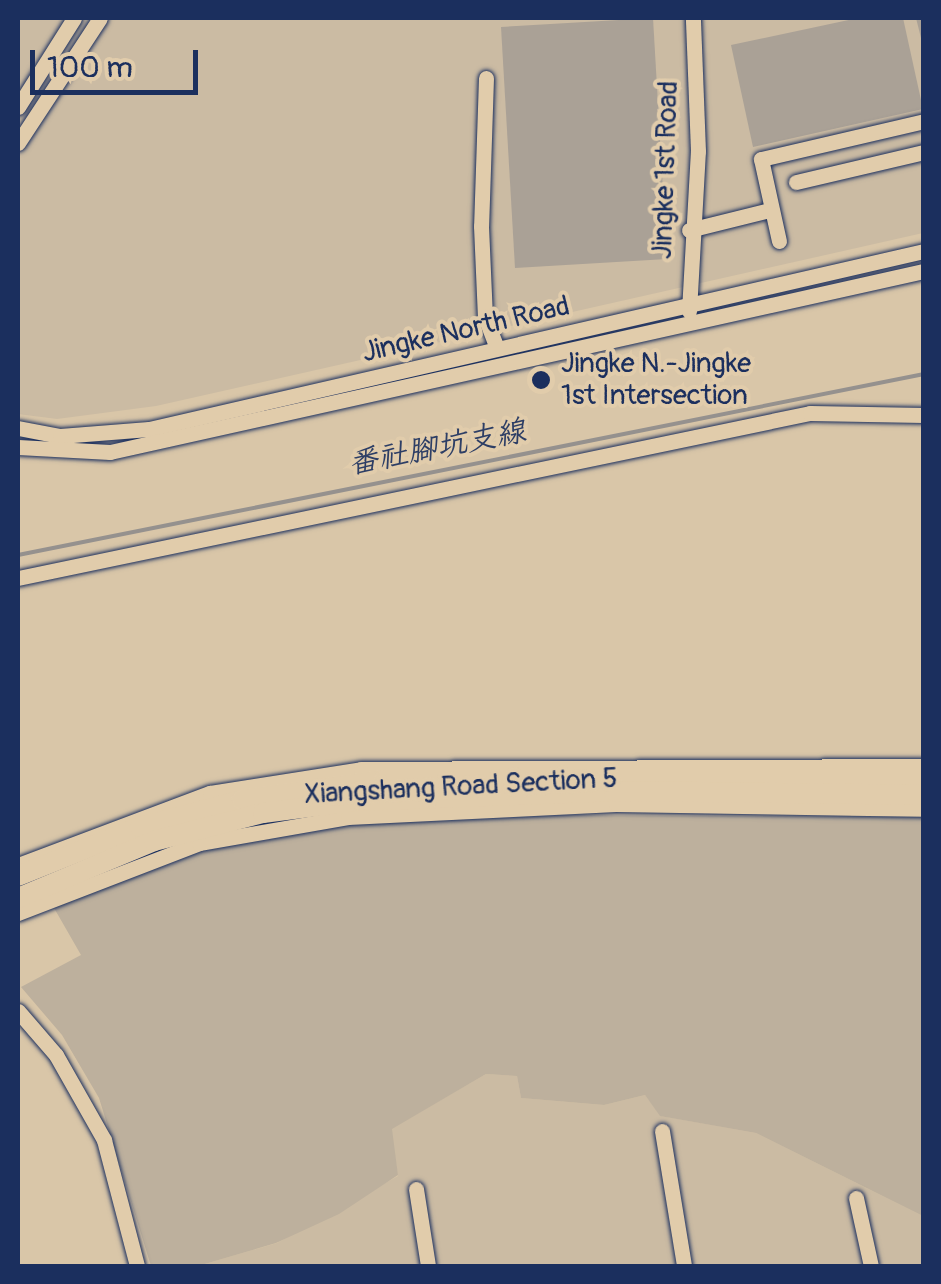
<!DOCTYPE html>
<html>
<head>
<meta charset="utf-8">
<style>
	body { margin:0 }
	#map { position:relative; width:941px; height:1284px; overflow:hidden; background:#d9c6a8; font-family:Pangolin,"LXGW WenKai TC",sans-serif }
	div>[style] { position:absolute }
	.built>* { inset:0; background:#cbbba3 }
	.green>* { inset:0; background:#bdb09d }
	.stream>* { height:4px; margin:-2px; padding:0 2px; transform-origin:2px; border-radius:2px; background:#95918e }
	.building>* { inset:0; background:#aaa196 }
	.roads { filter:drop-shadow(0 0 2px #1b2f5e) drop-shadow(0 0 2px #1b2f5e) }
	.minor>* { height:15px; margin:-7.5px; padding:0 7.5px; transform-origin:7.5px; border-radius:7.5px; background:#e1ccab }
	.major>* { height:20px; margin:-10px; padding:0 10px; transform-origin:10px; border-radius:10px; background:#e1ccab }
	.dots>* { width:28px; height:28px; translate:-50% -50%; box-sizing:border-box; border:5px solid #e1ccab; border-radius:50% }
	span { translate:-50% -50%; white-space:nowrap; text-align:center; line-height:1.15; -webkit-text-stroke:8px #e1ccab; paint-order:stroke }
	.street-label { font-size:28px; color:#1b2f5e }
	.poi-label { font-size:28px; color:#1b2f5e }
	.left { translate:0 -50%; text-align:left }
	.water-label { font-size:30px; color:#2d3e65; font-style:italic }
	.frame { position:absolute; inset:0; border:20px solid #1b2f5e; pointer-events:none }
	.scale { position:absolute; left:30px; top:50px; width:168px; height:45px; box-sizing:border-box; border:5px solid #1b2f5e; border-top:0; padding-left:12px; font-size:30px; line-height:35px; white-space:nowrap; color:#1b2f5e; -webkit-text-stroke:8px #e1ccab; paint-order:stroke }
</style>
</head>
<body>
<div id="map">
	<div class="built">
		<i style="clip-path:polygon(18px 18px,923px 18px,923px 233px,156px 406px,57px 419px,18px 414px)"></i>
		<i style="clip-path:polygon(486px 1074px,517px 1076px,521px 1098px,604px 1105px,645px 1095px,661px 1116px,756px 1133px,923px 1216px,923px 1266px,198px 1266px,277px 1243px,398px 1176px,391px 1129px)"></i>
	</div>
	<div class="green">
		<i style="clip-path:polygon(559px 815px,923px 817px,923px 1216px,756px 1133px,660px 1116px,645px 1095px,604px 1105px,521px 1098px,517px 1076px,486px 1074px,392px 1129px,398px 1175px,339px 1214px,276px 1243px,198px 1266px,151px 1266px,99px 1098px,62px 1035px,21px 987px,81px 955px,50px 901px,192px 851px,306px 827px)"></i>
	</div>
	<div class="stream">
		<i style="left:18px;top:555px;width:924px;rotate:-11.3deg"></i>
	</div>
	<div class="building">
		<i style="clip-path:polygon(653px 18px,667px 259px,515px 268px,501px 27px)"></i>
		<i style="clip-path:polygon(858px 18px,903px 18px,923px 109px,753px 147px,731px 45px)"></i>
		<i style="clip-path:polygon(916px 18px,924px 18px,924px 42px,922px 42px)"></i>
	</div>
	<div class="roads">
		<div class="minor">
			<i style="left:486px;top:78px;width:148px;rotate:91.9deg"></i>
			<i style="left:481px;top:226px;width:91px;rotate:87.5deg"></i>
			<i style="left:485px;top:317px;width:31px;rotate:69deg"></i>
			<i style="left:18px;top:107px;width:105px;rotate:-57.8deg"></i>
			<i style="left:18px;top:143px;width:149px;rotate:-56.7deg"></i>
			<i style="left:796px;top:182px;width:131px;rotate:-13.2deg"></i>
			<i style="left:689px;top:230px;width:83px;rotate:-13.9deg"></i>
			<i style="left:779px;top:241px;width:84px;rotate:-102.4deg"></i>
			<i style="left:761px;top:159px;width:167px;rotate:-13.1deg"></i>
			<i style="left:689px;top:311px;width:160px;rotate:-86.8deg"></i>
			<i style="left:698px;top:151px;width:133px;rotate:-92.2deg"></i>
			<i style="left:18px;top:428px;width:43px;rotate:10.8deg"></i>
			<i style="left:60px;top:436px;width:89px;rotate:-4.5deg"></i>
			<i style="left:149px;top:429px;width:795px;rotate:-12.94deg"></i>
			<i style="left:18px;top:447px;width:92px;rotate:3.1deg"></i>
			<i style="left:110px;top:452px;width:834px;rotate:-12.54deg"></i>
			<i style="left:18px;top:578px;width:809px;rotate:-11.77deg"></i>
			<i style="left:810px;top:413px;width:114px;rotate:1deg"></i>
			<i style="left:18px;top:865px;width:205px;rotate:-20.6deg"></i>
			<i style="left:210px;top:793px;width:153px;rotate:-9deg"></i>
			<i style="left:361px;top:769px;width:563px;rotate:-0.31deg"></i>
			<i style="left:18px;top:913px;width:194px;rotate:-21.1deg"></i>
			<i style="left:199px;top:843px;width:151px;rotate:-9.9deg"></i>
			<i style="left:348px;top:817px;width:268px;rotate:-2.8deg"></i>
			<i style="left:616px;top:804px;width:308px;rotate:0.9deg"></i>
			<i style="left:18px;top:1011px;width:58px;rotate:49.2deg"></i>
			<i style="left:56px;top:1055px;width:98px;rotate:60.5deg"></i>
			<i style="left:104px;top:1140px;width:130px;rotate:75.3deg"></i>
			<i style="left:662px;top:1131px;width:137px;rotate:80.7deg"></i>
			<i style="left:416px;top:1189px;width:78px;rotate:81.1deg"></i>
			<i style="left:856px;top:1198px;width:70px;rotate:77.6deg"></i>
		</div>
		<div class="major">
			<i style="left:18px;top:876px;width:131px;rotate:-21.9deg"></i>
			<i style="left:140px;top:827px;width:106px;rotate:-14.8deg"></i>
			<i style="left:242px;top:800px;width:143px;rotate:-8deg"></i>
			<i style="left:384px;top:780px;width:540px;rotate:-0.42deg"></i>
			<i style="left:18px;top:898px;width:147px;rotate:-22.7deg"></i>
			<i style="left:154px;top:841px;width:113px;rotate:-14.4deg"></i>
			<i style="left:263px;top:813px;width:95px;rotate:-7.3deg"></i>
			<i style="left:357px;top:801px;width:257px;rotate:-2.2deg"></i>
			<i style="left:614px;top:791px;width:310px;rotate:0.7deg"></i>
		</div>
	</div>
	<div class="dots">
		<i style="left:541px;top:380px;background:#1b2f5e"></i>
	</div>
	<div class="street-label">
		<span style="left:666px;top:170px;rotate:-88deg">Jingke 1st Road</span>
		<span style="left:466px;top:330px;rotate:-13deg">Jingke North Road</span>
		<span style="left:461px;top:787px;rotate:-3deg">Xiangshang Road Section 5</span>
	</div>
	<div class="poi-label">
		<span class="left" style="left:561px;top:380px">Jingke N.-Jingke<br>1st Intersection</span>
	</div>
	<div class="water-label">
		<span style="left:437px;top:448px;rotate:-11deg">番社腳坑支線</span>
	</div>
	<div class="frame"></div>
	<div class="scale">100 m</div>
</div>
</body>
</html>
